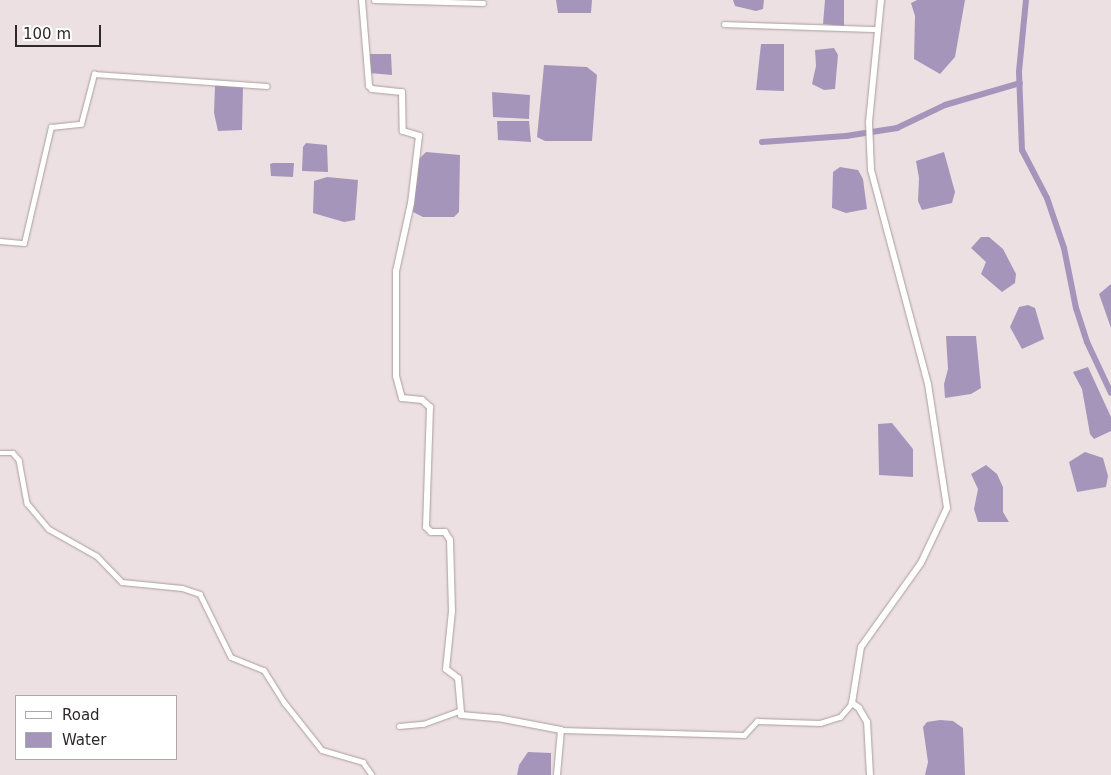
<!DOCTYPE html>
<html>
<head>
<meta charset="utf-8">
<style>
	body { margin:0 }
	#map { position:relative; width:1111px; height:775px; overflow:hidden; background:#ede0e2; font-family:"DejaVu Sans",sans-serif }
	div>[style] { position:absolute }
	.water>* { inset:0; background:#a695bb }
	.canal>* { height:6px; margin:-3px; padding:0 3px; transform-origin:3px; border-radius:3px; background:#a695bb }
	.roads { filter:drop-shadow(0 0 1px #a99d9f) drop-shadow(0 0 1px #a99d9f) }
	.street>* { height:4.5px; margin:-2.25px; padding:0 2.25px; transform-origin:2.25px; border-radius:2.25px; background:#fff }
	.secondary>* { height:6px; margin:-3px; padding:0 3px; transform-origin:3px; border-radius:3px; background:#fff }
	span { translate:-50% -50%; white-space:nowrap; text-align:center; line-height:1.15; -webkit-text-stroke:5px #fff; paint-order:stroke }
	.legend { position:absolute; left:15px; top:695px; width:162px; height:65px; box-sizing:border-box; background:#fff; border:1px solid #aba9aa; margin:0; padding:6px 9px; list-style:none; font-size:15px; color:#2e292a }
	.legend li { display:flex; align-items:center; gap:10px; height:25px }
	.legend b { width:25px; border:1px solid #aba9aa }
	.scale { position:absolute; left:15px; top:25px; width:86px; height:22px; box-sizing:border-box; border:2px solid #2e292a; border-top:0; padding-left:6px; font-size:15px; line-height:18px; white-space:nowrap; color:#2e292a; -webkit-text-stroke:4px #fff; paint-order:stroke }
</style>
</head>
<body>
<div id="map">
	<div class="water">
		<i style="clip-path:polygon(556px 0,592px 0,591px 13px,558px 13px)"></i>
		<i style="clip-path:polygon(733px 0,764px 0,763px 9px,756px 11px,735px 6px)"></i>
		<i style="clip-path:polygon(825px 0,844px 0,844px 26px,823px 24px)"></i>
		<i style="clip-path:polygon(917px 0,965px 0,955px 57px,940px 74px,914px 59px,915px 16px,911px 3px)"></i>
		<i style="clip-path:polygon(761px 44px,784px 44px,784px 91px,756px 90px)"></i>
		<i style="clip-path:polygon(834px 48px,838px 55px,835px 89px,824px 90px,812px 84px,816px 66px,815px 50px)"></i>
		<i style="clip-path:polygon(370px 54px,391px 54px,392px 75px,369px 73px)"></i>
		<i style="clip-path:polygon(544px 65px,587px 67px,597px 75px,592px 141px,545px 141px,537px 137px)"></i>
		<i style="clip-path:polygon(232px 83px,243px 86px,242px 130px,218px 131px,214px 113px,215px 86px)"></i>
		<i style="clip-path:polygon(492px 92px,530px 95px,529px 119px,493px 117px)"></i>
		<i style="clip-path:polygon(497px 121px,529px 121px,531px 142px,498px 140px)"></i>
		<i style="clip-path:polygon(306px 143px,327px 145px,328px 172px,302px 171px,303px 147px)"></i>
		<i style="clip-path:polygon(426px 152px,460px 155px,459px 212px,454px 217px,423px 217px,413px 212px,419px 159px)"></i>
		<i style="clip-path:polygon(944px 152px,955px 192px,952px 203px,922px 210px,918px 201px,919px 178px,916px 161px)"></i>
		<i style="clip-path:polygon(273px 163px,294px 163px,293px 177px,271px 176px,270px 164px)"></i>
		<i style="clip-path:polygon(840px 167px,858px 170px,863px 179px,867px 209px,846px 213px,832px 208px,833px 172px)"></i>
		<i style="clip-path:polygon(327px 177px,358px 180px,355px 220px,344px 222px,313px 213px,314px 181px)"></i>
		<i style="clip-path:polygon(981px 237px,989px 237px,1003px 249px,1016px 274px,1015px 283px,1002px 292px,981px 274px,986px 262px,971px 248px)"></i>
		<i style="clip-path:polygon(1111px 284px,1111px 328px,1099px 294px)"></i>
		<i style="clip-path:polygon(1028px 305px,1035px 308px,1044px 339px,1022px 349px,1010px 327px,1019px 307px)"></i>
		<i style="clip-path:polygon(946px 336px,976px 336px,981px 388px,971px 394px,945px 398px,944px 384px,948px 369px)"></i>
		<i style="clip-path:polygon(1088px 367px,1111px 417px,1111px 431px,1094px 439px,1090px 434px,1082px 389px,1073px 372px)"></i>
		<i style="clip-path:polygon(892px 423px,913px 449px,913px 477px,879px 475px,878px 424px)"></i>
		<i style="clip-path:polygon(1085px 452px,1103px 458px,1108px 476px,1106px 487px,1077px 492px,1069px 462px)"></i>
		<i style="clip-path:polygon(986px 465px,997px 474px,1003px 487px,1003px 512px,1009px 522px,978px 522px,974px 509px,978px 489px,971px 474px)"></i>
		<i style="clip-path:polygon(940px 720px,953px 721px,963px 728px,965px 775px,925px 775px,928px 762px,923px 727px,927px 722px)"></i>
		<i style="clip-path:polygon(528px 752px,551px 753px,551px 775px,517px 775px,519px 765px)"></i>
	</div>
	<div class="canal">
		<i style="left:1026px;top:0;width:72px;rotate:95.6deg"></i>
		<i style="left:1019px;top:72px;width:78px;rotate:87.8deg"></i>
		<i style="left:1022px;top:150px;width:54px;rotate:62.5deg"></i>
		<i style="left:1047px;top:198px;width:53px;rotate:71.2deg"></i>
		<i style="left:1064px;top:248px;width:61px;rotate:78.7deg"></i>
		<i style="left:1076px;top:308px;width:36px;rotate:72deg"></i>
		<i style="left:1087px;top:342px;width:56px;rotate:64.8deg"></i>
		<i style="left:762px;top:142px;width:84px;rotate:-4.1deg"></i>
		<i style="left:846px;top:136px;width:52px;rotate:-8.9deg"></i>
		<i style="left:897px;top:128px;width:53px;rotate:-25.6deg"></i>
		<i style="left:945px;top:105px;width:78px;rotate:-16.3deg"></i>
	</div>
	<div class="roads">
		<div class="street">
			<i style="left:374px;top:0;width:109px;rotate:1.6deg"></i>
			<i style="left:724px;top:24px;width:153px;rotate:1.9deg"></i>
			<i style="left:0;top:241px;width:24px;rotate:5deg"></i>
			<i style="left:24px;top:243px;width:119px;rotate:-76.9deg"></i>
			<i style="left:51px;top:127px;width:30px;rotate:-6deg"></i>
			<i style="left:81px;top:124px;width:52px;rotate:-75.4deg"></i>
			<i style="left:94px;top:74px;width:173px;rotate:4deg"></i>
			<i style="left:0;top:453px;width:13px"></i>
			<i style="left:13px;top:453px;width:9px;rotate:49deg"></i>
			<i style="left:19px;top:460px;width:44px;rotate:79.5deg"></i>
			<i style="left:27px;top:503px;width:34px;rotate:50deg"></i>
			<i style="left:49px;top:529px;width:55px;rotate:29.4deg"></i>
			<i style="left:97px;top:556px;width:36px;rotate:46deg"></i>
			<i style="left:122px;top:582px;width:60px;rotate:5.7deg"></i>
			<i style="left:182px;top:588px;width:19px;rotate:18deg"></i>
			<i style="left:200px;top:594px;width:70px;rotate:63.8deg"></i>
			<i style="left:231px;top:657px;width:35px;rotate:22deg"></i>
			<i style="left:264px;top:670px;width:38px;rotate:58deg"></i>
			<i style="left:284px;top:702px;width:61px;rotate:51.6deg"></i>
			<i style="left:322px;top:750px;width:43px;rotate:16.3deg"></i>
			<i style="left:363px;top:762px;width:16px;rotate:55deg"></i>
			<i style="left:399px;top:726px;width:24px;rotate:-5deg"></i>
			<i style="left:423px;top:724px;width:38px;rotate:-20deg"></i>
			<i style="left:561px;top:730px;width:183px;rotate:1.6deg"></i>
			<i style="left:744px;top:735px;width:19px;rotate:-47deg"></i>
			<i style="left:757px;top:721px;width:63px;rotate:1.8deg"></i>
			<i style="left:820px;top:723px;width:21px;rotate:-17deg"></i>
			<i style="left:840px;top:717px;width:18px;rotate:-49deg"></i>
		</div>
		<div class="secondary">
			<i style="left:362px;top:0;width:86px;rotate:85.3deg"></i>
			<i style="left:369px;top:86px;width:4px;rotate:45deg"></i>
			<i style="left:372px;top:89px;width:30px;rotate:6deg"></i>
			<i style="left:402px;top:92px;width:39px;rotate:89deg"></i>
			<i style="left:403px;top:131px;width:17px;rotate:17deg"></i>
			<i style="left:419px;top:136px;width:67px;rotate:96.8deg"></i>
			<i style="left:411px;top:203px;width:70px;rotate:102.4deg"></i>
			<i style="left:396px;top:271px;width:105px;rotate:90deg"></i>
			<i style="left:396px;top:376px;width:23px;rotate:75deg"></i>
			<i style="left:402px;top:398px;width:20px;rotate:6deg"></i>
			<i style="left:422px;top:400px;width:11px;rotate:41deg"></i>
			<i style="left:430px;top:407px;width:120px;rotate:91.9deg"></i>
			<i style="left:426px;top:527px;width:7px;rotate:45deg"></i>
			<i style="left:431px;top:532px;width:14px"></i>
			<i style="left:445px;top:532px;width:9px;rotate:58deg"></i>
			<i style="left:450px;top:540px;width:71px;rotate:88.4deg"></i>
			<i style="left:452px;top:611px;width:58px;rotate:95.9deg"></i>
			<i style="left:446px;top:669px;width:15px;rotate:37deg"></i>
			<i style="left:458px;top:678px;width:37px;rotate:85deg"></i>
			<i style="left:461px;top:715px;width:37px;rotate:5deg"></i>
			<i style="left:498px;top:718px;width:64px;rotate:10.8deg"></i>
			<i style="left:561px;top:730px;width:45px;rotate:95.1deg"></i>
			<i style="left:870px;top:775px;width:53px;rotate:-93.2deg"></i>
			<i style="left:867px;top:722px;width:16px;rotate:-120deg"></i>
			<i style="left:859px;top:708px;width:9px;rotate:-144deg"></i>
			<i style="left:852px;top:703px;width:57px;rotate:-80.9deg"></i>
			<i style="left:861px;top:647px;width:103px;rotate:-54.5deg"></i>
			<i style="left:921px;top:563px;width:61px;rotate:-64.7deg"></i>
			<i style="left:947px;top:508px;width:125px;rotate:-98.7deg"></i>
			<i style="left:928px;top:384px;width:221px;rotate:-104.9deg"></i>
			<i style="left:871px;top:170px;width:48px;rotate:-92.4deg"></i>
			<i style="left:869px;top:122px;width:123px;rotate:-84.4deg"></i>
		</div>
	</div>
	<ul class="legend">
	<li><b style="height:6px;background:#fff"></b>Road</li>
	<li><b style="height:14px;background:#a695bb"></b>Water</li>
	</ul>
	<div class="scale">100 m</div>
</div>
</body>
</html>
